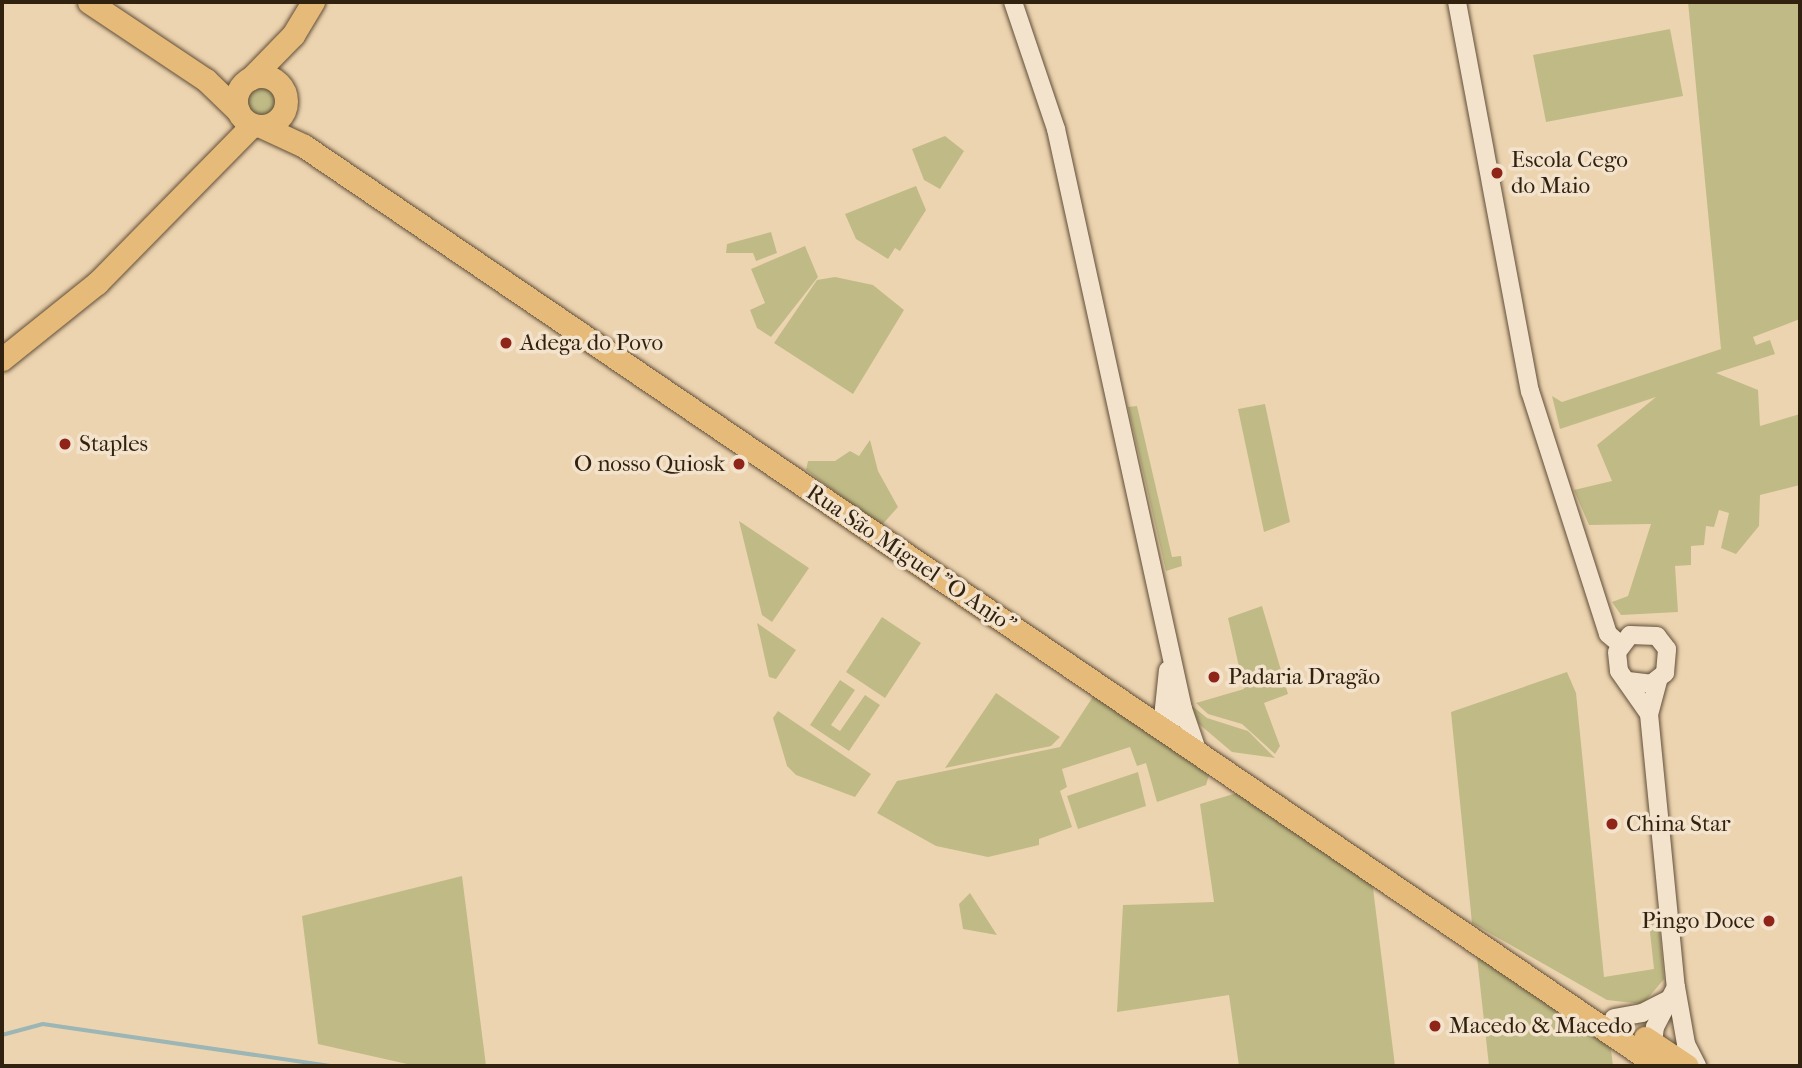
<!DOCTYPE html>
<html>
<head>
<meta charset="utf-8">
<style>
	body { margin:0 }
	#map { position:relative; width:1802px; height:1068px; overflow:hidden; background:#edd4b0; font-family:"IM FELL French Canon",serif }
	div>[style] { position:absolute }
	.green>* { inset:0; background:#c0bb86 }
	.round { border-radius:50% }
	.stream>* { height:3.5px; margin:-1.75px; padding:0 1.75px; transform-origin:1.75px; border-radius:1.75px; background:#9cb6b5 }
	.roads { filter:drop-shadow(0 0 2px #604e38) drop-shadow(0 0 2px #604e38) }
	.minor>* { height:18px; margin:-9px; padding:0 9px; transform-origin:9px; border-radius:9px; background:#f3e3cc }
	.major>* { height:23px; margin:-11.5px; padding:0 11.5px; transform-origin:11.5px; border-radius:11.5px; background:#e6ba78 }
	.major>.ring { margin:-11.5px; padding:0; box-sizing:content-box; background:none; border:23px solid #e6ba78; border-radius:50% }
	.dots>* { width:19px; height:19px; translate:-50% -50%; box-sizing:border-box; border:4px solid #f3e3cc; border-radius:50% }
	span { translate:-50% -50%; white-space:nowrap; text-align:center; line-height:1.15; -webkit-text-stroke:7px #f3e3cc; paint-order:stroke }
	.poi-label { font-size:23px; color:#312210 }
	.left { translate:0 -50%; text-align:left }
	.right { translate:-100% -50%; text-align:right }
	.street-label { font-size:23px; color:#312210 }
	.frame { position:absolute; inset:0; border:4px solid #312210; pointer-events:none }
</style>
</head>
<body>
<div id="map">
	<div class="green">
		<i style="clip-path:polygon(1688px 2px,1800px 2px,1800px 319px,1753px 337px,1756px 345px,1770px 340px,1775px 354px,1716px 373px,1758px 390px,1760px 426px,1800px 414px,1800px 485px,1760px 495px,1759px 526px,1736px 554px,1721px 548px,1729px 513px,1719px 510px,1714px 527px,1706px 526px,1704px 545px,1691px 546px,1691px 565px,1675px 566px,1678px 612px,1621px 615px,1612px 602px,1628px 596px,1651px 524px,1589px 525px,1574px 490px,1612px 481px,1597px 445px,1656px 397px,1560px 429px,1552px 396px,1562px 402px,1721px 349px)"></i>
		<i style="clip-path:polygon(1670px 29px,1683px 96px,1546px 122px,1533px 55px)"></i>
		<i class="round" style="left:243px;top:83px;width:36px;height:36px"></i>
		<i style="clip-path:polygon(945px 136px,964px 151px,940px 189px,924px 180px,912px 149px)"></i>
		<i style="clip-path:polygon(916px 186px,926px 210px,900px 251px,895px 248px,888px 259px,856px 239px,845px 214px)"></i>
		<i style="clip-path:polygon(771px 232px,777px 253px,756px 261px,753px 253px,726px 253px,727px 244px)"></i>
		<i style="clip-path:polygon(805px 246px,818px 277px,771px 337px,757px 328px,750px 310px,765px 303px,751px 269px)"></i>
		<i style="clip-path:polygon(835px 277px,873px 285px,904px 310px,853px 394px,774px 343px,817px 280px)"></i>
		<i style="clip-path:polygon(1265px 404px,1290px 522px,1264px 532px,1238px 409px)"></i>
		<i style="clip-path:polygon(1137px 406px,1172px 557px,1181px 556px,1182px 566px,1166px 571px,1128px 407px)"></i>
		<i style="clip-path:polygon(870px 440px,878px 471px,898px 507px,881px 526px,806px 470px,808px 461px,835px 461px,850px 451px,859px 456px)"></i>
		<i style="clip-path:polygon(739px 521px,809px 568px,772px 622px,762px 615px)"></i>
		<i style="clip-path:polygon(1262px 606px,1288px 694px,1264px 703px,1280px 746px,1275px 754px,1242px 724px,1208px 714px,1196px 703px,1244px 689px,1228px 618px)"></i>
		<i style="clip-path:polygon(882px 617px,921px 643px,885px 698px,846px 672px)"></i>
		<i style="clip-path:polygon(757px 623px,796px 650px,776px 679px,769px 677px)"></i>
		<i style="clip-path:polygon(1567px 672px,1576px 693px,1604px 977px,1654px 969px,1648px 914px,1658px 913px,1664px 979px,1643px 1004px,1607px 1000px,1472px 923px,1451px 712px)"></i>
		<i style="clip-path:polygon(840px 680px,855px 690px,831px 725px,840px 731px,865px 695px,880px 705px,849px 751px,810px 725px)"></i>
		<i style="clip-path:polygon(1096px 692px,1209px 775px,1206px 785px,1157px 802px,1146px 763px,1137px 766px,1130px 747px,1062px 769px,1067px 787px,1060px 791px,1072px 827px,1039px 839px,1039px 845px,988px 857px,936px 846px,877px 813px,897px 781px,1060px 747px)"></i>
		<i style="clip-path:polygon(996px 693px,1060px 737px,1051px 746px,945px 768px)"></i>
		<i style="clip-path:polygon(1191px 705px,1207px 718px,1248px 731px,1275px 758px,1232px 752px,1199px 724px)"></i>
		<i style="clip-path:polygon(778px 711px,871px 774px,855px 797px,796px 775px,787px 766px,773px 718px)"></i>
		<i style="clip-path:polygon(1138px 772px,1146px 806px,1078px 829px,1067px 796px)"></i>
		<i style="clip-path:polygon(1237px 793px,1372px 880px,1395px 1066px,1239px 1066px,1229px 995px,1117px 1012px,1123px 905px,1214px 902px,1200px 804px)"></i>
		<i style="clip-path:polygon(462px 876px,486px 1066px,416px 1066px,318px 1044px,302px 916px)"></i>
		<i style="clip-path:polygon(970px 893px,997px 935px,963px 929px,959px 904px)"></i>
		<i style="clip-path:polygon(1476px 948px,1610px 1041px,1613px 1066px,1489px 1066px)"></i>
	</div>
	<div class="stream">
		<i style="left:2px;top:1035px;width:42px;rotate:-15deg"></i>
		<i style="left:43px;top:1024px;width:290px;rotate:8.3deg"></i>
	</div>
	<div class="roads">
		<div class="minor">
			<i style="left:1013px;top:2px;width:134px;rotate:71.3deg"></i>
			<i style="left:1056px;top:129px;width:594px;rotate:77.65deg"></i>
			<i style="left:1183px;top:709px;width:26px;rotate:133deg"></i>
			<i style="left:1457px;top:2px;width:396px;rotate:79.4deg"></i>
			<i style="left:1530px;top:391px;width:255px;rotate:72.2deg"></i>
			<i style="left:1608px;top:634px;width:16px;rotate:40deg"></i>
			<i style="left:1628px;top:681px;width:23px;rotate:7deg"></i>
			<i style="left:1651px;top:684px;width:18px;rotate:-38deg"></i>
			<i style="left:1665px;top:673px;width:24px;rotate:-85deg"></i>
			<i style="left:1667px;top:649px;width:16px;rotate:-128deg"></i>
			<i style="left:1657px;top:636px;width:27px;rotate:-178deg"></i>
			<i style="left:1630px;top:635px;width:21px;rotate:127deg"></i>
			<i style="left:1617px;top:652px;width:19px;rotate:84deg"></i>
			<i style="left:1619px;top:671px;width:52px;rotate:55.1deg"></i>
			<i style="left:1658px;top:681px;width:34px;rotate:105deg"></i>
			<i style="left:1649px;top:714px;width:274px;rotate:84.4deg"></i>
			<i style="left:1676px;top:987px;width:58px;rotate:80deg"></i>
			<i style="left:1686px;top:1044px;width:25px;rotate:63deg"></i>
			<i style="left:1183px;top:709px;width:43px;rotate:71.1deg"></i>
			<i style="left:1162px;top:727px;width:57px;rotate:-84deg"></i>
			<i style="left:1614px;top:1018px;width:28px;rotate:-10deg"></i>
			<i style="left:1642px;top:1013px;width:31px;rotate:-27deg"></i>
			<i style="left:1652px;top:1051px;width:24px;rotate:-83deg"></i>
			<i style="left:1655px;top:1027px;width:45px;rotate:-62.3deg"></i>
		</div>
		<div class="major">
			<i style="left:89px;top:2px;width:141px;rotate:33.7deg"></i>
			<i style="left:206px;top:80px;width:45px;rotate:44.1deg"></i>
			<i class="ring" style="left:236px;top:76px;width:27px;height:27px"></i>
			<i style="left:250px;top:79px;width:62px;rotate:-45.7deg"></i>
			<i style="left:293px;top:35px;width:39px;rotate:-59deg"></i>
			<i style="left:261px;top:126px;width:47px;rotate:24.9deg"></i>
			<i style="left:304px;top:146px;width:1638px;rotate:34.18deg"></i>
			<i style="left:2px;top:359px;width:122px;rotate:-38.7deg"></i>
			<i style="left:97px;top:283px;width:221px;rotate:-45.5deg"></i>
			<i style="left:1645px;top:1038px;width:50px;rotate:33.7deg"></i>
		</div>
	</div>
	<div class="dots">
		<i style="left:1497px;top:173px;background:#8f2418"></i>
		<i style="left:506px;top:343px;background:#8f2418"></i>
		<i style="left:65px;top:444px;background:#8f2418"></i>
		<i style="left:739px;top:464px;background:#8f2418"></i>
		<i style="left:1214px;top:677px;background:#8f2418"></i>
		<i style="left:1612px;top:824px;background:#8f2418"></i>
		<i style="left:1769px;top:921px;background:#8f2418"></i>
		<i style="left:1435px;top:1026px;background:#8f2418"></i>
	</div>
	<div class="poi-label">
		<span class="left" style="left:1511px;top:173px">Escola Cego<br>do Maio</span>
		<span class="left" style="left:520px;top:343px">Adega do Povo</span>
		<span class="left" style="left:79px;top:444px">Staples</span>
		<span class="right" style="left:725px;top:464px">O nosso Quiosk</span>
		<span class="left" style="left:1228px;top:677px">Padaria Dragão</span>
		<span class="left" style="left:1626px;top:824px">China Star</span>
		<span class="right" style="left:1755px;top:921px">Pingo Doce</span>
		<span class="left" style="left:1449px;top:1026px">Macedo &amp; Macedo</span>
	</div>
	<div class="street-label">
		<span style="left:911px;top:559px;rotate:34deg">Rua São Miguel "O Anjo"</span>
	</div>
	<div class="frame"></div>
</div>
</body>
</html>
